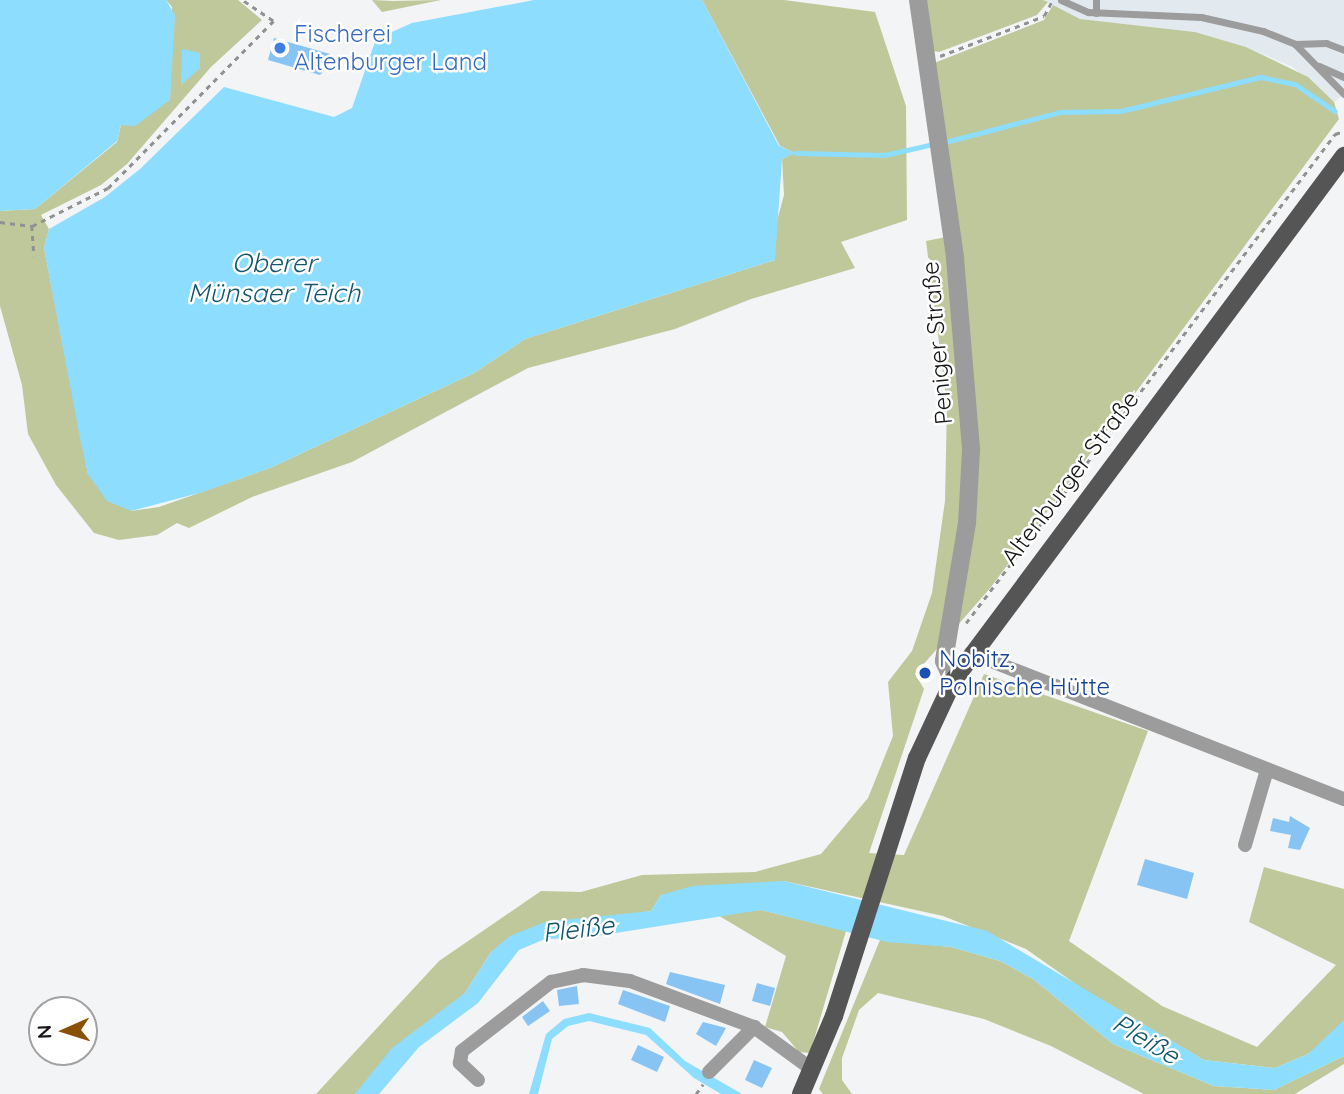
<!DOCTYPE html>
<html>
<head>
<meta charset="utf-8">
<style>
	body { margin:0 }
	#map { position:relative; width:1344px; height:1094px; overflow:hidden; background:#f2f4f5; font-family:Quicksand,sans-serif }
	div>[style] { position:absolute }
	.built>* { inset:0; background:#e2eaf0 }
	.green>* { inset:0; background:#bec89b }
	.water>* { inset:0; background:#8cddff }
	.stream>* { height:4.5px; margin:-2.25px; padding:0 2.25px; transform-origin:2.25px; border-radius:2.25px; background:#8cddff }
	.building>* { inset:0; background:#87c3f3 }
	.path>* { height:2.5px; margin-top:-1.25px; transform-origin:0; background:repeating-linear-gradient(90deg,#909192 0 5px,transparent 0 10px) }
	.service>* { height:7px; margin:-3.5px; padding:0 3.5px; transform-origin:3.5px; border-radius:3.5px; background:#9d9c9c }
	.minor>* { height:14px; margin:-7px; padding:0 7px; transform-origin:7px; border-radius:7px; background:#9d9c9c }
	.tertiary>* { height:18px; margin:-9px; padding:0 9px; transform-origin:9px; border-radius:9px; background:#9d9c9c }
	.primary>* { height:18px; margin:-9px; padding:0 9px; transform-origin:9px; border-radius:9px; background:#565555 }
	.dots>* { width:19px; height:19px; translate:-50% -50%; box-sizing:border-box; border:4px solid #fff; border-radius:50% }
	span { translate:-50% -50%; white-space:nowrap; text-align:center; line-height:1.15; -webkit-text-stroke:5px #fff; paint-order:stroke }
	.shop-label { font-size:24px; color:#366cbe }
	.left { translate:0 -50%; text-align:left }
	.street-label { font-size:24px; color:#171718 }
	.transit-label { font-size:24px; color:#164399 }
	.water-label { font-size:26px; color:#14566d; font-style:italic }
	.north { position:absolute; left:28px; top:996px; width:70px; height:70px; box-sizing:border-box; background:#fff; border:2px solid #a2a2a3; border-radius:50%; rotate:267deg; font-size:19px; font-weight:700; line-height:28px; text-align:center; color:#171718 }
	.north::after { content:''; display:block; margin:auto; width:24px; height:32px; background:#8a5008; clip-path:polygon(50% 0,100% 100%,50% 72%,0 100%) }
</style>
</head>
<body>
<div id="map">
	<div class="built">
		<i style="clip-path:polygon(1043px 0,1344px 0,1344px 94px,1334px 102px,1293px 67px,1246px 47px,1195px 32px,1080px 19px)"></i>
	</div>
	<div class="green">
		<i style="clip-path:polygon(166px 0,238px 0,262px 20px,211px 67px,127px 164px,101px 185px,41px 215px,49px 229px,44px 248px,88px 474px,131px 511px,159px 507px,270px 468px,474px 373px,525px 339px,775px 260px,774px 232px,784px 195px,782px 159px,795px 153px,780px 146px,702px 0,784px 0,875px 12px,906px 106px,907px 220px,841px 242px,855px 268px,751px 299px,675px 329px,528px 368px,352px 462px,252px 497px,189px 528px,177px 523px,157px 535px,119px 540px,94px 533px,56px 485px,28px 434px,22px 385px,0 306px,0 211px,35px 209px,117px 142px,121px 125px,170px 100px,172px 7px)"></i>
		<i style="clip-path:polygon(372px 0,393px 1px,441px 0,382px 12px)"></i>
		<i style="clip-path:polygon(925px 0,1043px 0,1048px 2px,1037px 15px,939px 52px,934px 51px)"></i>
		<i style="clip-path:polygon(1053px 5px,1080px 19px,1195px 32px,1246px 47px,1308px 77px,1334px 102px,1339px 119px,991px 587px,915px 674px,924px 689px,869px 853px,904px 855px,984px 674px,1148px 731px,1069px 941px,1162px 1006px,1257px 1047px,1336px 965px,1249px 922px,1264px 867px,1344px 889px,1344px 1020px,1338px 1030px,1308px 1054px,1275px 1068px,1204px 1060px,1087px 992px,1026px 949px,943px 916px,784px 881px,661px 895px,651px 911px,618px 918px,545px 922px,491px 952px,465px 993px,355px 1094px,316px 1094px,439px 961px,541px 891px,581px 892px,642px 875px,755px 872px,821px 854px,868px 798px,893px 736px,888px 682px,912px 651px,932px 593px,945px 501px,947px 404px,926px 241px,956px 235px,934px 63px,1044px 20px)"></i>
		<i style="clip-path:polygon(761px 910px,846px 931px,810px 1053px,799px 1052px,782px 1032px,765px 1027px,786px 956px,716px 914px)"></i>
		<i style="clip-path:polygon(880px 940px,951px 947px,1000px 961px,1033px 979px,1113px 1044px,1214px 1086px,1274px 1090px,1344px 1056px,1344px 1064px,1295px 1094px,1144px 1094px,1051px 1046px,984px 1019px,878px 993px,859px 1010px,842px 1058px,842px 1080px,852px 1094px,823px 1094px,819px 1089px)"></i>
	</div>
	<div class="water">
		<i style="clip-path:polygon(0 0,166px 0,175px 15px,170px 100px,135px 126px,121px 125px,117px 141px,35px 209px,0 211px)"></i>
		<i style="clip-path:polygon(534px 0,702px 0,779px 146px,796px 153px,782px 159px,775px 260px,525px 339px,474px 373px,270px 468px,203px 492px,131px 511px,107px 501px,88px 474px,80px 438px,44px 248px,49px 229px,105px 197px,140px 169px,224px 87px,334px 117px,352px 108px,376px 39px,412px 23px)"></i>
		<i style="clip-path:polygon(182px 49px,200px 53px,200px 68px,181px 85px)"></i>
		<i style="clip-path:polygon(784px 881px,987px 931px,1204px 1060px,1275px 1068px,1308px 1054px,1344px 1020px,1344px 1056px,1274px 1090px,1214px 1086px,1113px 1044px,1033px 979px,1000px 961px,951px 947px,887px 942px,761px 910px,584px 938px,545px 939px,519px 950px,478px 1003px,419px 1047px,379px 1094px,355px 1094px,392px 1048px,465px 993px,491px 952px,510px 936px,545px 922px,651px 911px,661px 895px,692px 886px)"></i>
		<i style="clip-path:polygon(589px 1013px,650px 1028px,685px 1061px,742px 1094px,721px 1094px,694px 1078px,646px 1035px,589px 1021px,568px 1026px,552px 1039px,538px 1094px,529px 1094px,546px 1034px,564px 1019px)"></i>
	</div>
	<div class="stream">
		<i style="left:949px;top:141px;width:115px;rotate:-14.6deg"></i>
		<i style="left:1060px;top:112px;width:61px;rotate:-0.9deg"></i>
		<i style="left:1121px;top:111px;width:144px;rotate:-13.7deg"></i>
		<i style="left:1261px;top:77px;width:35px;rotate:12deg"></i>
		<i style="left:1295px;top:84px;width:48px;rotate:34deg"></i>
		<i style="left:796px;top:153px;width:89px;rotate:1.3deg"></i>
		<i style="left:885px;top:155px;width:45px;rotate:-12.8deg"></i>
	</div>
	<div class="building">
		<i style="clip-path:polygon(274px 38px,330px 54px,327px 67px,320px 75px,268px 60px)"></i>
		<i style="clip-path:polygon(1290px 816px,1310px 828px,1300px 850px,1288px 848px,1291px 835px,1270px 831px,1273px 818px,1289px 822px)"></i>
		<i style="clip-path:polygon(1145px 859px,1194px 873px,1187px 899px,1137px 885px)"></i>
		<i style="clip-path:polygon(670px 972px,725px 985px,720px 1004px,666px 984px)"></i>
		<i style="clip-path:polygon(757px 983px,775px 988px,770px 1006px,752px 1001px)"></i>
		<i style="clip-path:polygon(577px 986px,579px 1004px,559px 1006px,557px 990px)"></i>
		<i style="clip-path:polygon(623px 990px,670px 1006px,665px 1022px,618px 1004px)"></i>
		<i style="clip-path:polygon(543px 1001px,550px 1011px,528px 1026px,522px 1017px)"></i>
		<i style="clip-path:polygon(703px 1022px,726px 1028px,716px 1046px,696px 1034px)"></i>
		<i style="clip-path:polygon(638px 1045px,664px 1057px,657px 1072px,631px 1060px)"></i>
		<i style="clip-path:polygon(754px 1060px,772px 1068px,762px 1088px,745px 1080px)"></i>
	</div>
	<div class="path">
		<i style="left:940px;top:56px;width:111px;rotate:-21deg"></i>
		<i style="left:1044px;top:16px;width:15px;rotate:-62deg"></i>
		<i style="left:0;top:222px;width:32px;rotate:7deg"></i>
		<i style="left:32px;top:226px;width:30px;rotate:86deg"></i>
		<i style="left:32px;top:226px;width:85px;rotate:-26.6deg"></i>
		<i style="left:108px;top:188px;width:235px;rotate:-45.3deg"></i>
		<i style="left:273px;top:21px;width:37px;rotate:-146deg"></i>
		<i style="left:966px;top:623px;width:613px;rotate:-52.96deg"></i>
		<i style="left:1335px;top:134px;width:9px;rotate:-18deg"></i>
		<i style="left:696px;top:1094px;width:12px;rotate:-55deg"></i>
	</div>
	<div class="service">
		<i style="left:1061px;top:0;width:30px;rotate:24deg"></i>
		<i style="left:1088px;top:12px;width:113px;rotate:2.5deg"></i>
		<i style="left:1201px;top:17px;width:64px;rotate:12.7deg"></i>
		<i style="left:1263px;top:31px;width:35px;rotate:22deg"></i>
		<i style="left:1295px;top:44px;width:70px;rotate:45.6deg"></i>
		<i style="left:1096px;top:13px;width:13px;rotate:-90deg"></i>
		<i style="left:1295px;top:44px;width:31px;rotate:-2deg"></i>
		<i style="left:1326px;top:43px;width:19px;rotate:21deg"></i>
		<i style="left:1319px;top:66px;width:27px;rotate:24deg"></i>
	</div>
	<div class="minor">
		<i style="left:971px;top:653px;width:401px;rotate:21.4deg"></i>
		<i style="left:1245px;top:845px;width:78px;rotate:-73.7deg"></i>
		<i style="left:709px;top:1072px;width:64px;rotate:-45deg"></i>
		<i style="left:478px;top:1080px;width:25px;rotate:-137deg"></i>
		<i style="left:460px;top:1063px;width:12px;rotate:-81deg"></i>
		<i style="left:462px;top:1051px;width:113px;rotate:-37.8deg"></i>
		<i style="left:551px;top:982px;width:33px;rotate:-12deg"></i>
		<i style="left:583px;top:975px;width:47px;rotate:7.3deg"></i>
		<i style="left:630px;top:981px;width:132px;rotate:20.4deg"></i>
		<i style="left:754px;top:1027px;width:73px;rotate:36.1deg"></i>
	</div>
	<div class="tertiary">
		<i style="left:918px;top:0;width:261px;rotate:81.8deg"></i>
		<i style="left:955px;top:258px;width:193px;rotate:85.2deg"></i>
		<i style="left:971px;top:450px;width:73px;rotate:93.1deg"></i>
		<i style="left:967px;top:523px;width:140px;rotate:99.5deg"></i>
		<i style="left:944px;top:661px;width:22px;rotate:66deg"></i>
	</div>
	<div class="primary">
		<i style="left:801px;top:1094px;width:85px;rotate:-67.1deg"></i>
		<i style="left:834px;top:1016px;width:271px;rotate:-72.2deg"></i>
		<i style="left:917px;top:758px;width:85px;rotate:-64.9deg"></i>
		<i style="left:953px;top:681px;width:655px;rotate:-53.32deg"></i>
	</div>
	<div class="dots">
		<i style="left:280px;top:48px;background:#3f7fe0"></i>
		<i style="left:925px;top:673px;background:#1a4fb4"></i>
	</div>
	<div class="shop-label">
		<span class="left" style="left:294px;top:48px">Fischerei<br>Altenburger Land</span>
	</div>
	<div class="street-label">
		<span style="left:937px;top:343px;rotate:-95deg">Peniger Straße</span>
		<span style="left:1070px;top:478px;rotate:-53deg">Altenburger Straße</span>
	</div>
	<div class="transit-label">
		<span class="left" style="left:939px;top:673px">Nobitz,<br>Polnische Hütte</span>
	</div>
	<div class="water-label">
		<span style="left:274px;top:278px">Oberer<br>Münsaer Teich</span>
		<span style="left:578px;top:929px;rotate:-7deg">Pleiße</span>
		<span style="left:1146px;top:1039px;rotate:31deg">Pleiße</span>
	</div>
	<div class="north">N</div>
</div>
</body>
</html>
